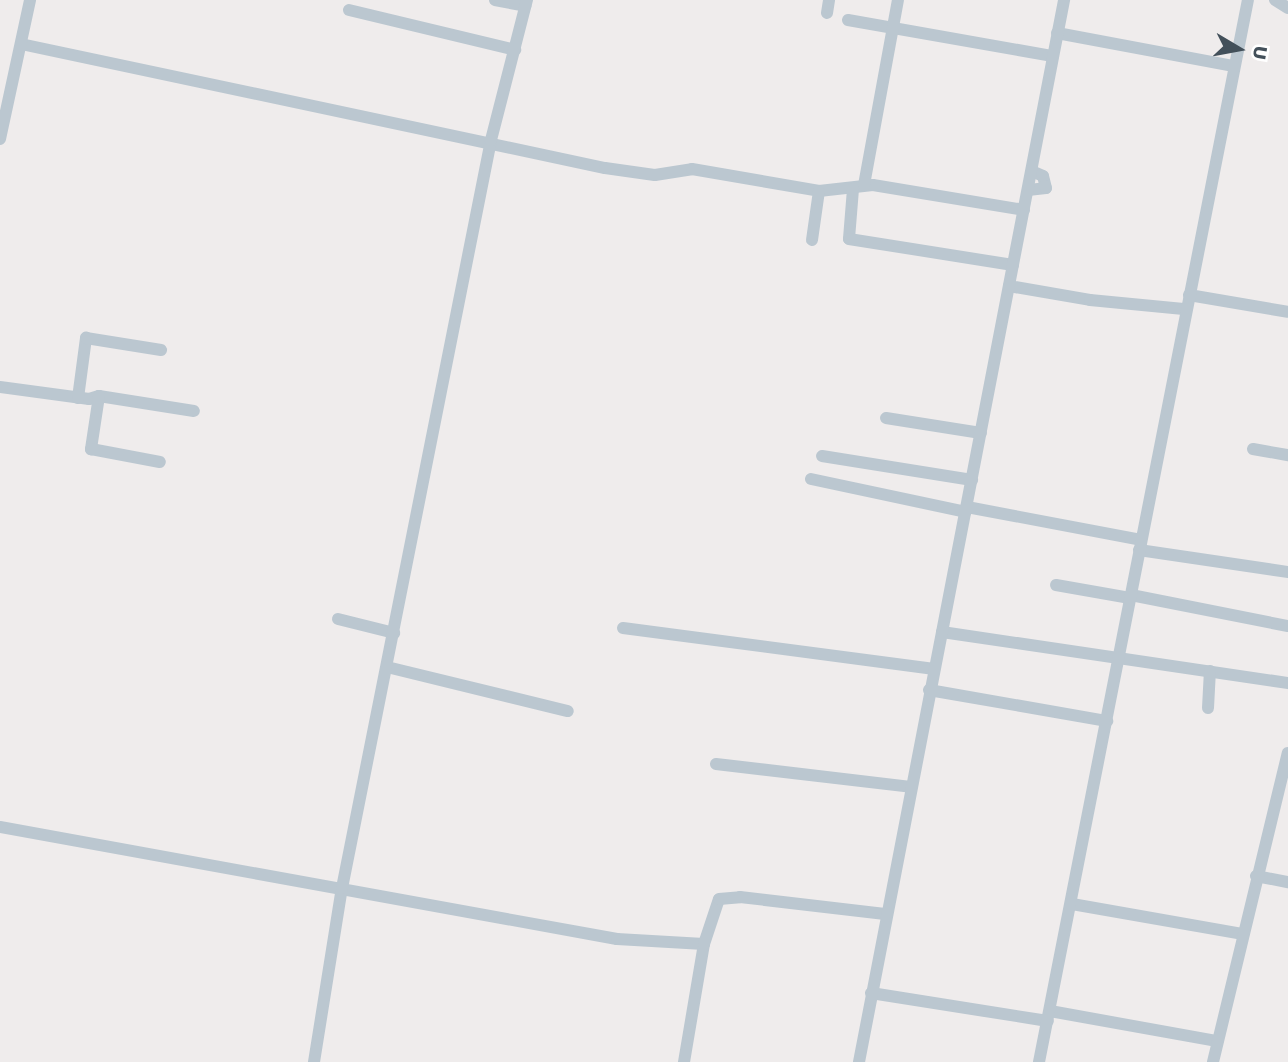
<!DOCTYPE html>
<html>
<head>
<meta charset="utf-8">
<style>
	body { margin:0 }
	#map { position:relative; width:1288px; height:1062px; overflow:hidden; background:#efecec; font-family:"Work Sans",sans-serif }
	div>[style] { position:absolute }
	.minor>* { height:12px; margin:-6px; padding:0 6px; transform-origin:6px; border-radius:6px; background:#bbc7d0 }
	span { translate:-50% -50%; white-space:nowrap; text-align:center; line-height:1.15; -webkit-text-stroke:5px #fff; paint-order:stroke }
	.north { position:absolute; left:1204px; top:14px; width:70px; height:70px; -webkit-text-stroke:5px #fff; paint-order:stroke; rotate:100deg; font-size:19px; font-weight:700; line-height:28px; text-align:center; color:#43505a }
	.north::after { content:''; display:block; margin:auto; width:24px; height:32px; background:#43505a; clip-path:polygon(50% 0,100% 100%,50% 72%,0 100%) }
</style>
</head>
<body>
<div id="map">
	<div class="minor">
		<i style="left:495px;top:0;width:31px;rotate:11deg"></i>
		<i style="left:1275px;top:0;width:15px;rotate:32deg"></i>
		<i style="left:349px;top:10px;width:171px;rotate:13.5deg"></i>
		<i style="left:827px;top:13px;width:13px;rotate:-81deg"></i>
		<i style="left:848px;top:20px;width:208px;rotate:10deg"></i>
		<i style="left:1057px;top:33px;width:180px;rotate:10.6deg"></i>
		<i style="left:21px;top:44px;width:597px;rotate:11.99deg"></i>
		<i style="left:605px;top:168px;width:50px;rotate:8deg"></i>
		<i style="left:655px;top:175px;width:37px;rotate:-9deg"></i>
		<i style="left:692px;top:169px;width:129px;rotate:9.8deg"></i>
		<i style="left:819px;top:191px;width:54px;rotate:-6.3deg"></i>
		<i style="left:873px;top:185px;width:153px;rotate:9.4deg"></i>
		<i style="left:0;top:139px;width:142px;rotate:-77.8deg"></i>
		<i style="left:864px;top:185px;width:188px;rotate:-79.6deg"></i>
		<i style="left:853px;top:189px;width:50px;rotate:94.6deg"></i>
		<i style="left:849px;top:239px;width:166px;rotate:9deg"></i>
		<i style="left:1028px;top:190px;width:18px;rotate:-6deg"></i>
		<i style="left:1046px;top:188px;width:12px;rotate:-104deg"></i>
		<i style="left:1043px;top:176px;width:12px;rotate:-156deg"></i>
		<i style="left:812px;top:240px;width:49px;rotate:-81.9deg"></i>
		<i style="left:1009px;top:286px;width:82px;rotate:9.8deg"></i>
		<i style="left:1090px;top:300px;width:94px;rotate:5.5deg"></i>
		<i style="left:1189px;top:295px;width:100px;rotate:9.7deg"></i>
		<i style="left:0;top:387px;width:90px;rotate:7.7deg"></i>
		<i style="left:89px;top:399px;width:10px;rotate:-17deg"></i>
		<i style="left:99px;top:396px;width:96px;rotate:9deg"></i>
		<i style="left:99px;top:396px;width:54px;rotate:98.6deg"></i>
		<i style="left:91px;top:449px;width:70px;rotate:10.7deg"></i>
		<i style="left:78px;top:398px;width:61px;rotate:-82.4deg"></i>
		<i style="left:86px;top:338px;width:76px;rotate:9.1deg"></i>
		<i style="left:886px;top:418px;width:96px;rotate:9deg"></i>
		<i style="left:1253px;top:449px;width:36px;rotate:10deg"></i>
		<i style="left:822px;top:456px;width:152px;rotate:9.1deg"></i>
		<i style="left:811px;top:479px;width:158px;rotate:12deg"></i>
		<i style="left:967px;top:507px;width:177px;rotate:10.7deg"></i>
		<i style="left:1139px;top:550px;width:151px;rotate:8.4deg"></i>
		<i style="left:1056px;top:585px;width:75px;rotate:10deg"></i>
		<i style="left:1131px;top:595px;width:160px;rotate:11.2deg"></i>
		<i style="left:338px;top:619px;width:58px;rotate:14deg"></i>
		<i style="left:623px;top:628px;width:314px;rotate:7.5deg"></i>
		<i style="left:942px;top:632px;width:350px;rotate:8.4deg"></i>
		<i style="left:387px;top:667px;width:186px;rotate:13.7deg"></i>
		<i style="left:929px;top:690px;width:181px;rotate:9.9deg"></i>
		<i style="left:1208px;top:708px;width:37px;rotate:-87deg"></i>
		<i style="left:716px;top:764px;width:196px;rotate:6.7deg"></i>
		<i style="left:0;top:827px;width:627px;rotate:10.29deg"></i>
		<i style="left:617px;top:939px;width:87px;rotate:3.3deg"></i>
		<i style="left:1256px;top:876px;width:33px;rotate:11deg"></i>
		<i style="left:1072px;top:904px;width:174px;rotate:10deg"></i>
		<i style="left:871px;top:993px;width:179px;rotate:9deg"></i>
		<i style="left:1050px;top:1011px;width:170px;rotate:10.2deg"></i>
		<i style="left:314px;top:1062px;width:176px;rotate:-80.9deg"></i>
		<i style="left:342px;top:888px;width:763px;rotate:-78.73deg"></i>
		<i style="left:491px;top:140px;width:145px;rotate:-75.6deg"></i>
		<i style="left:684px;top:1062px;width:120px;rotate:-80.4deg"></i>
		<i style="left:704px;top:944px;width:47px;rotate:-71.6deg"></i>
		<i style="left:719px;top:899px;width:21px;rotate:-5deg"></i>
		<i style="left:740px;top:897px;width:146px;rotate:6.7deg"></i>
		<i style="left:859px;top:1062px;width:1082px;rotate:-79.07deg"></i>
		<i style="left:1039px;top:1062px;width:1082px;rotate:-78.87deg"></i>
		<i style="left:1213px;top:1062px;width:318px;rotate:-76.4deg"></i>
	</div>
	<div class="north">U</div>
</div>
</body>
</html>
